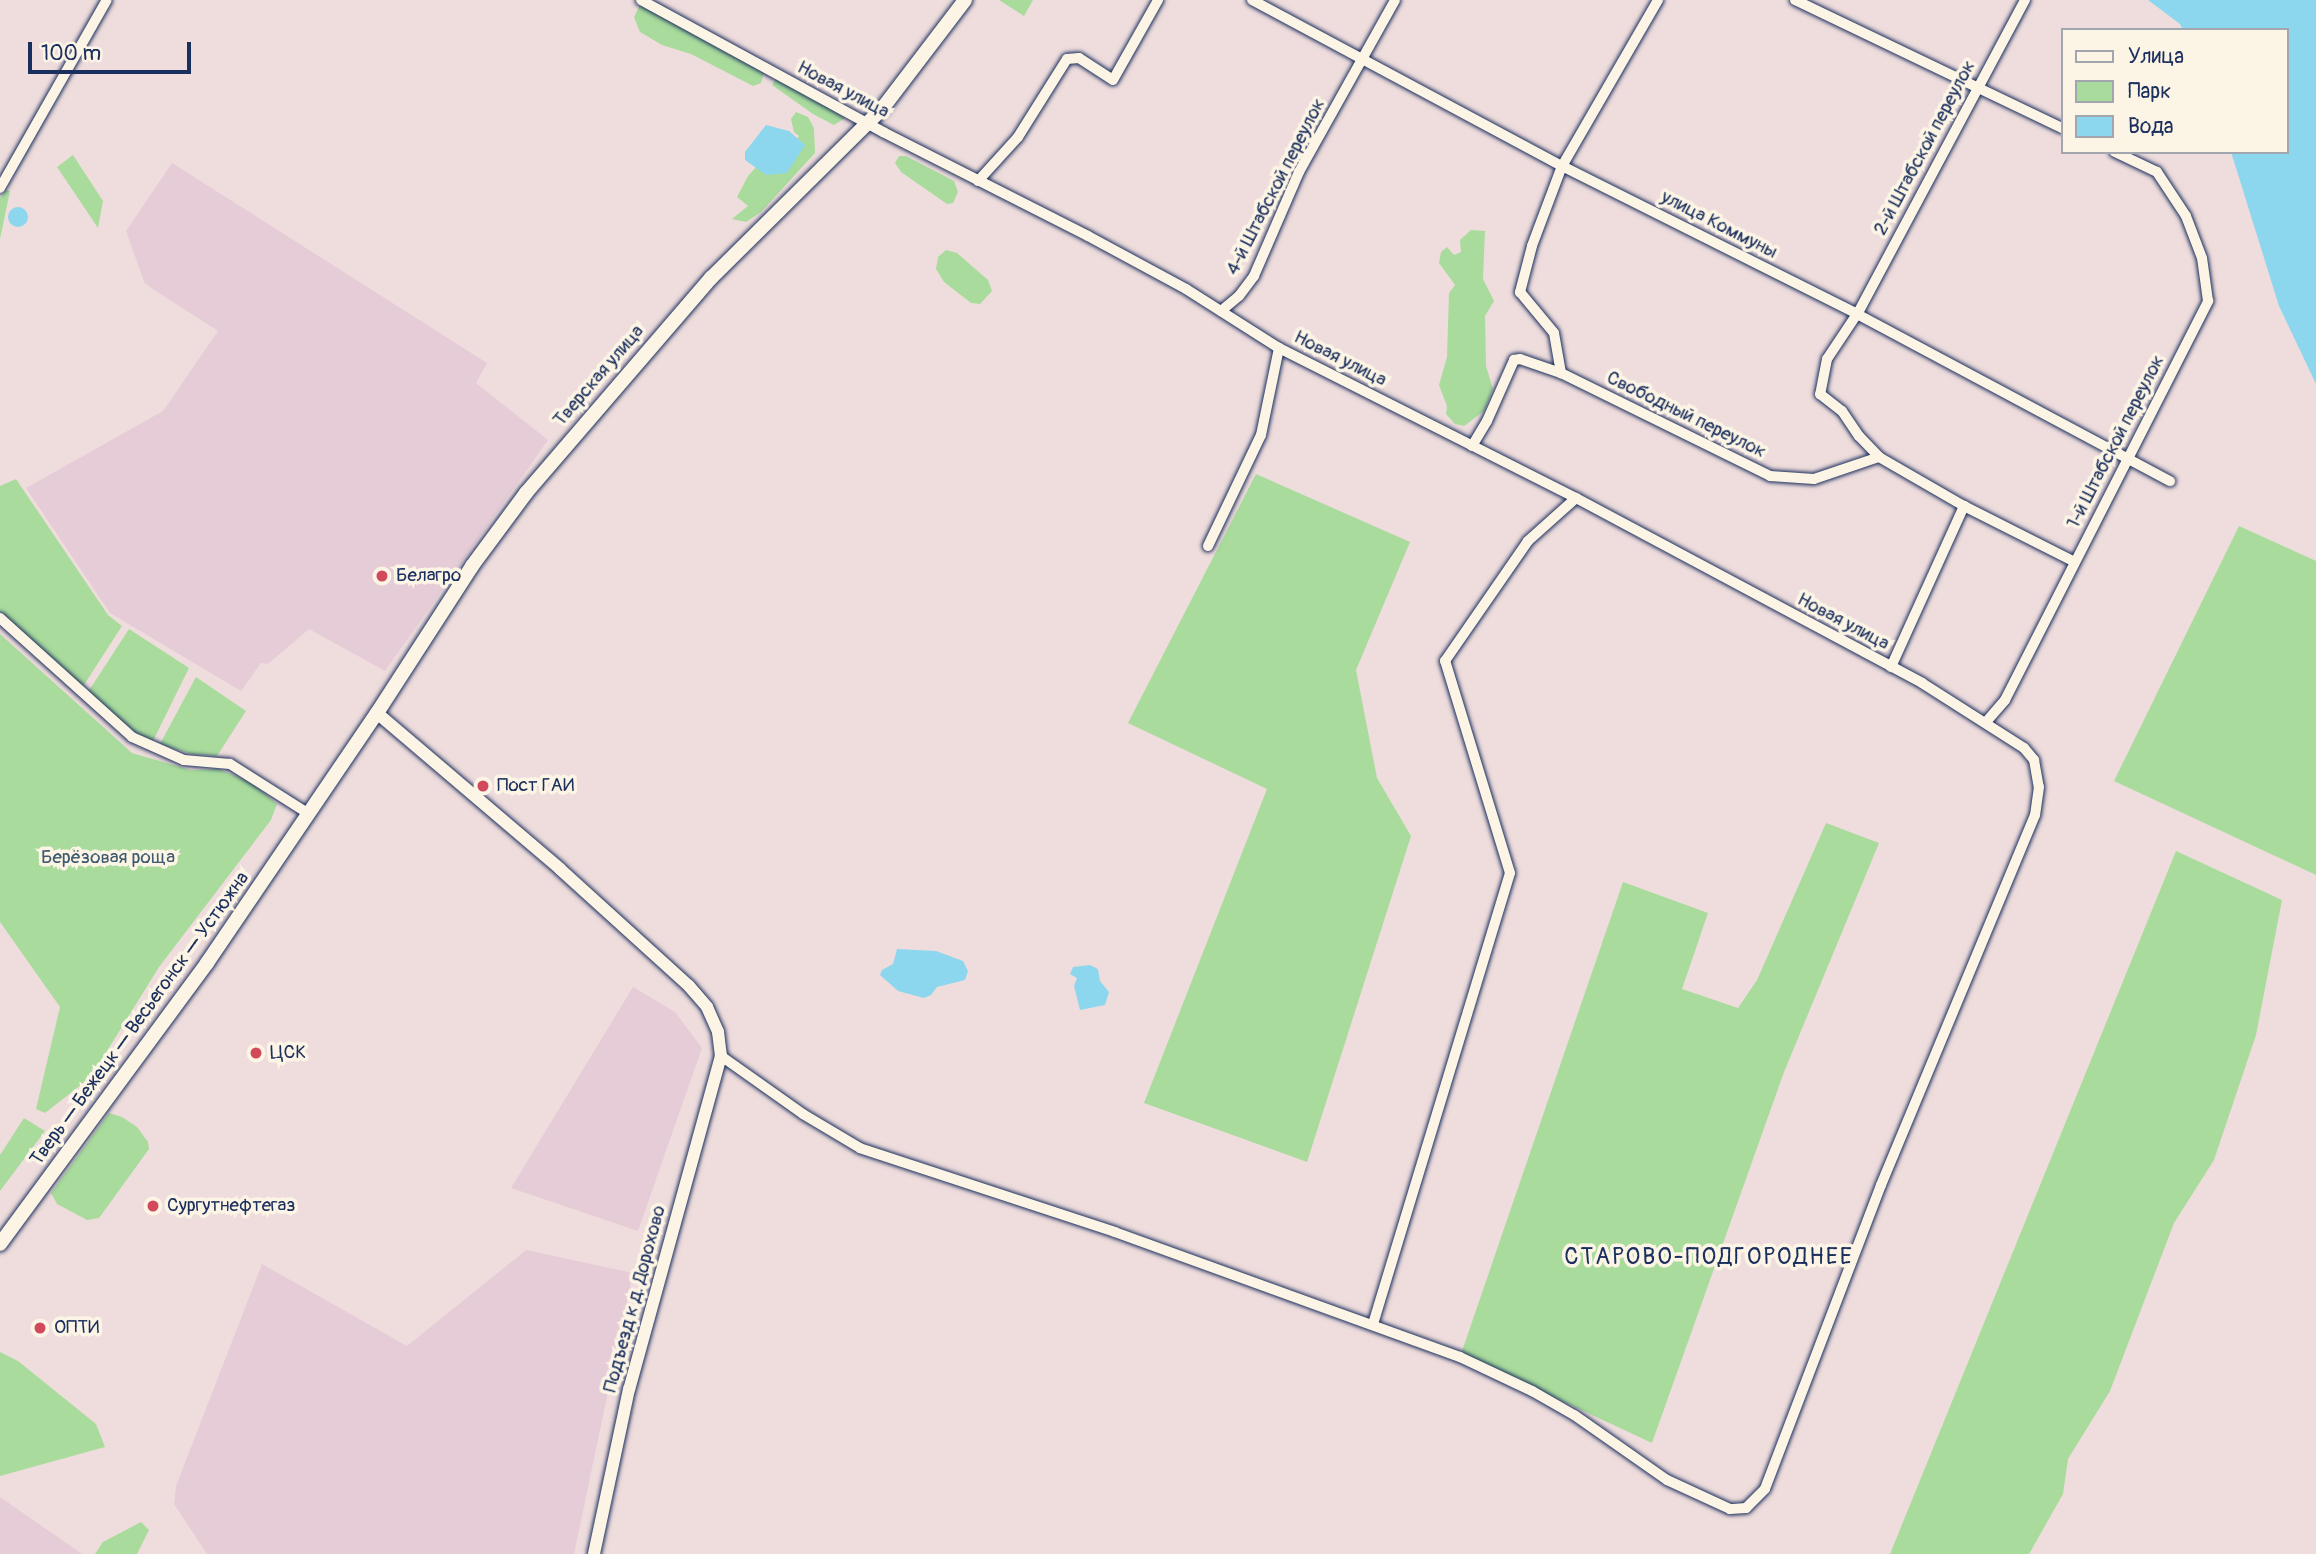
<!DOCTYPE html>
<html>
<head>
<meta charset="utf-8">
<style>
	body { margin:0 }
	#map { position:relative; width:2316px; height:1554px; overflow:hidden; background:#efdddd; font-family:Pangolin,sans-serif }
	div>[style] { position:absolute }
	.built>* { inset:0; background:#e6ccd7 }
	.green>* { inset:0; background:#a9db9d }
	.water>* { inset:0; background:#8cd7ed }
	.round { border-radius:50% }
	.roads { filter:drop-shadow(0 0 2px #1b2f5e) drop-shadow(0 0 2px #1b2f5e) }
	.minor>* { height:10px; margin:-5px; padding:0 5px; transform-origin:5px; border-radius:5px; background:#fcf5e5 }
	.tertiary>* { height:12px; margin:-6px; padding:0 6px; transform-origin:6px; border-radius:6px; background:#fcf5e5 }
	.primary>* { height:14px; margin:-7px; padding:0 7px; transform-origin:7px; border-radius:7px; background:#fcf5e5 }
	.dots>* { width:19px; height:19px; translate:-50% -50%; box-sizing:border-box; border:4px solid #fcf5e5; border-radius:50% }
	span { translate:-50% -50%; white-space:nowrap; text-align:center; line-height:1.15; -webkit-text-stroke:7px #fcf5e5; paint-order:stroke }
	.street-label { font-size:19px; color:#1b2f5e }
	.poi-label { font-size:19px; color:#1b2f5e }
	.left { translate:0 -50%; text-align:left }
	.park-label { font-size:19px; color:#3e5a6e }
	.quarter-label { font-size:23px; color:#1b2f5e; letter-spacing:2px }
	.legend { position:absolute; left:2061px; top:28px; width:228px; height:126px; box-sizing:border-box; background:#fcf5e5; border:2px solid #a2a6af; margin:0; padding:9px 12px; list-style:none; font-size:21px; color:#1b2f5e }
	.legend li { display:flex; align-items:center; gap:14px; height:35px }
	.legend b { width:35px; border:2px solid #a2a6af }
	.scale { position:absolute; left:28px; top:42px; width:163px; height:32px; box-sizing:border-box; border:4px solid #1b2f5e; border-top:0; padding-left:9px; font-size:21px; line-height:24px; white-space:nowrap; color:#1b2f5e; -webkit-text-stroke:5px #fcf5e5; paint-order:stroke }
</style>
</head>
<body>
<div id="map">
	<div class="built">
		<i style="clip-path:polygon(172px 163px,487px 363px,476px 383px,548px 440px,385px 671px,309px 629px,268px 664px,261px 663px,241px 691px,110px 613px,26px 488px,163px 411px,218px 331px,145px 284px,126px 231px)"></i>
		<i style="clip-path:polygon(633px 987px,675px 1012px,702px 1048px,638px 1231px,511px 1188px)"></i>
		<i style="clip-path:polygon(526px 1250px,633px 1273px,574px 1554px,207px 1554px,174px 1504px,176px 1486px,262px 1264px,407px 1346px)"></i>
		<i style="clip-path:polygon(0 1497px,82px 1554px,0 1554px)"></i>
	</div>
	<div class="green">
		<i style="clip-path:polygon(999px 0,1033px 0,1024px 16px)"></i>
		<i style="clip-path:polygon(640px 5px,764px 73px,761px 83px,753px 86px,691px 54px,662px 45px,640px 32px,634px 17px)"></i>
		<i style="clip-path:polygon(776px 78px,787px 83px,845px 118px,834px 125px,813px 114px,772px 85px)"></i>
		<i style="clip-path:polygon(796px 112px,808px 117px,814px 128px,815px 153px,761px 212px,746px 222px,732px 219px,748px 206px,737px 197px,748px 176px,758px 165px,793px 144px,799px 136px,794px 132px,791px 119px)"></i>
		<i style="clip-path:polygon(73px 155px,103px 201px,98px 228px,57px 167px)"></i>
		<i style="clip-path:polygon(899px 156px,906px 156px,954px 181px,958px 192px,953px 203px,947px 204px,901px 172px,895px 163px)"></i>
		<i style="clip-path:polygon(6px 190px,10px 191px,0 239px,0 198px)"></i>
		<i style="clip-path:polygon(1471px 230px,1485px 231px,1483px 279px,1494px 301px,1485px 316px,1486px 366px,1493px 389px,1484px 411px,1464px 426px,1455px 424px,1446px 414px,1447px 406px,1439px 385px,1447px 357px,1449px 293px,1455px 285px,1439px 263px,1441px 252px,1447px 247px,1454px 255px,1461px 252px,1460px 240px)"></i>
		<i style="clip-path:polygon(946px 250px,957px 253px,988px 280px,992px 291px,980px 304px,971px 303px,944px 282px,936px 269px,938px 257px)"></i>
		<i style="clip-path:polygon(1256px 474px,1410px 542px,1356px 670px,1377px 778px,1411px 836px,1307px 1162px,1144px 1103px,1267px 789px,1128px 723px)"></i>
		<i style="clip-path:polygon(16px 479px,108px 615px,122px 626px,82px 688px,0 614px,0 486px)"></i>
		<i style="clip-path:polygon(2239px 526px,2316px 561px,2316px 875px,2114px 781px)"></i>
		<i style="clip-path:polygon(129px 629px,189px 668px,151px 745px,132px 735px,88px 692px)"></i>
		<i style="clip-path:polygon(0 634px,132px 753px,191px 770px,218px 769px,251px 782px,277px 804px,271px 820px,159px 967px,91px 1077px,45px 1113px,36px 1109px,60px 1007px,0 922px)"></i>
		<i style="clip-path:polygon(196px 677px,246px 711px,217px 756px,191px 754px,160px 744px)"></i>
		<i style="clip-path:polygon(1826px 823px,1879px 843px,1784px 1072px,1652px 1443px,1461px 1354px,1623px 882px,1708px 913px,1682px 989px,1738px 1008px,1757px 980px)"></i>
		<i style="clip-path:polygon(2176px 851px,2282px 900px,2256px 1035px,2214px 1160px,2174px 1223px,2110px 1391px,2068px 1459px,2063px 1494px,2029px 1554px,1890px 1554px)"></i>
		<i style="clip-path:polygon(109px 1113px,122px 1117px,137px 1127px,148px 1142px,149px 1149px,99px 1218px,87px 1220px,57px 1204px,51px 1193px)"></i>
		<i style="clip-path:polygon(24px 1118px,45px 1131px,0 1191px,0 1155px)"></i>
		<i style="clip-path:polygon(0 1352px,18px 1361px,96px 1424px,105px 1447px,0 1476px)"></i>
		<i style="clip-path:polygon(141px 1522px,149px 1530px,137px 1554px,95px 1554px,103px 1542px)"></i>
	</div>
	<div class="water">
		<i style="clip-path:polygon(2148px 0,2316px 0,2316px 384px,2279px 306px,2231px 152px,2286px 152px,2286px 30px,2183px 30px,2180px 24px)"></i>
		<i style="clip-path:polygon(766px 125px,789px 131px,805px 145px,787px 173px,766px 175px,745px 160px,745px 152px)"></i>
		<i class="round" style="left:8px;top:207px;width:20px;height:20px"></i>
		<i style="clip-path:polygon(897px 949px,936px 951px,963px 961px,968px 971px,965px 980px,937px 987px,931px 995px,924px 998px,898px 991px,880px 975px,882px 970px,893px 964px)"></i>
		<i style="clip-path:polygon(1090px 965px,1098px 969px,1100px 981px,1109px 992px,1105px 1005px,1080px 1010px,1074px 986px,1077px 978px,1070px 974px,1073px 967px)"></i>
	</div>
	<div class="roads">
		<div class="minor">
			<i style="left:641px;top:0;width:276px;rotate:28.6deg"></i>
			<i style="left:883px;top:132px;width:230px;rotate:26.9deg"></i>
			<i style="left:1088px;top:236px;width:111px;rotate:28.4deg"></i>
			<i style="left:1186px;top:289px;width:110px;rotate:32.4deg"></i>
			<i style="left:1279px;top:348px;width:333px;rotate:26.8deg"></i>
			<i style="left:1576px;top:498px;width:392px;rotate:28.1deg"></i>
			<i style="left:1922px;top:683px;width:121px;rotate:32.5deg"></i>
			<i style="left:2024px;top:748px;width:16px;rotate:50deg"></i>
			<i style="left:2034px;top:760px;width:27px;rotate:80deg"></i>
			<i style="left:2039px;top:787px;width:28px;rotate:98deg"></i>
			<i style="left:2035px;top:815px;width:401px;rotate:112.6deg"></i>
			<i style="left:1881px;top:1185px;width:325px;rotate:110.9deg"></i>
			<i style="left:1765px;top:1489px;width:27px;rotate:135deg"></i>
			<i style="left:1746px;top:1508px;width:16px;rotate:176deg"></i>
			<i style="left:1730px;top:1509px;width:69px;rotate:-155.3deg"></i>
			<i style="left:1667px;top:1480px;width:113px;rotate:-145deg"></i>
			<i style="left:1574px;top:1415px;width:48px;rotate:-150.3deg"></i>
			<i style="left:1532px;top:1391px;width:80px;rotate:-154.7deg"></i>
			<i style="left:1460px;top:1357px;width:367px;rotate:-160.1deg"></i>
			<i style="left:1115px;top:1232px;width:268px;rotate:-161.8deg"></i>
			<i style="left:860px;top:1148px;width:66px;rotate:-149.2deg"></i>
			<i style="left:803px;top:1114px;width:100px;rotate:-144.7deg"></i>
			<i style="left:1252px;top:0;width:352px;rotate:28.2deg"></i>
			<i style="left:1562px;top:166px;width:330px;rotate:26.6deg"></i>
			<i style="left:1857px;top:314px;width:355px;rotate:28.1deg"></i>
			<i style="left:1658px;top:0;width:192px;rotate:120deg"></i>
			<i style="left:1562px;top:166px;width:85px;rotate:110.6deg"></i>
			<i style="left:1532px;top:246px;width:48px;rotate:104.6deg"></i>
			<i style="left:1520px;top:292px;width:53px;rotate:50.3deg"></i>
			<i style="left:1554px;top:333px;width:41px;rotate:80.1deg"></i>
			<i style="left:1561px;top:373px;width:233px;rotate:26.2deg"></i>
			<i style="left:1770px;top:476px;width:44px;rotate:3.9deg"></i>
			<i style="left:1814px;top:479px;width:69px;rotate:-18.7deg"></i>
			<i style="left:1795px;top:0;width:296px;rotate:25.6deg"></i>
			<i style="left:2025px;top:0;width:356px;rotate:118.1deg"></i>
			<i style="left:1857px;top:314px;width:54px;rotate:123.7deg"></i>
			<i style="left:1827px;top:359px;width:36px;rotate:101deg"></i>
			<i style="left:1820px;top:394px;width:28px;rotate:38deg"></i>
			<i style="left:1842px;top:411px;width:30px;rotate:56deg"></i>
			<i style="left:1859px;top:436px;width:29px;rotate:46deg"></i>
			<i style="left:1879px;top:457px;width:98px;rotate:30deg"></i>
			<i style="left:1964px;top:506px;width:124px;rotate:26.8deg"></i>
			<i style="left:978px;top:181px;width:59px;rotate:-47.7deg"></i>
			<i style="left:1018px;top:137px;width:92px;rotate:-57.9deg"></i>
			<i style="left:1067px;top:59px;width:12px;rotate:-5deg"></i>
			<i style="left:1079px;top:58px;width:40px;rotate:32.9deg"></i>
			<i style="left:1113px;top:80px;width:92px;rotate:-60.6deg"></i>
			<i style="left:0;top:188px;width:216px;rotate:-60.4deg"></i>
			<i style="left:1221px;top:311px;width:23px;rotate:-40deg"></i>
			<i style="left:1239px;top:296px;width:25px;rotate:-53deg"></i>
			<i style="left:1254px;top:276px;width:113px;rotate:-66.6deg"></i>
			<i style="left:1299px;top:172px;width:197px;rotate:-60.8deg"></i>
			<i style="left:1472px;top:446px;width:29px;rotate:-59deg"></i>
			<i style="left:1487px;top:421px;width:67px;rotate:-66.1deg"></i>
			<i style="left:1514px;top:360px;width:6px;rotate:-9deg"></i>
			<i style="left:1520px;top:359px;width:43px;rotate:18.9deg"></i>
			<i style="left:1208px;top:546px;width:123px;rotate:-64.5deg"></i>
			<i style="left:1261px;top:435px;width:89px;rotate:-78.3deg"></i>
			<i style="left:0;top:618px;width:178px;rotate:42deg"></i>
			<i style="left:132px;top:737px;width:57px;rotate:23.9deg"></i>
			<i style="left:184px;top:760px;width:46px;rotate:5deg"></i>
			<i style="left:230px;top:764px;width:93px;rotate:32.3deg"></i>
			<i style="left:1891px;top:667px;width:177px;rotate:-65.6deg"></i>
			<i style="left:1986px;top:722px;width:29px;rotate:-49deg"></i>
			<i style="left:2005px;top:700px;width:448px;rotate:-63deg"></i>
			<i style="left:2208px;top:301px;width:43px;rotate:-97.9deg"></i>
			<i style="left:2202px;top:258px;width:45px;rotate:-110.9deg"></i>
			<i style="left:2186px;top:216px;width:53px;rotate:-123.4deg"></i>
			<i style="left:2157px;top:172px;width:47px;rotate:-154.5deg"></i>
			<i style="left:1373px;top:1324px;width:471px;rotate:-73.1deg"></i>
			<i style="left:1510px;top:873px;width:222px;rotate:-107deg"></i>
			<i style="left:1445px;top:661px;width:146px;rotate:-55.3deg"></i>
			<i style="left:1528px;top:541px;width:64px;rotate:-41.9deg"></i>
		</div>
		<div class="tertiary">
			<i style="left:377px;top:713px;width:240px;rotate:40.4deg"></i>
			<i style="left:560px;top:869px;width:174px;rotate:42.2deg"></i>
			<i style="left:689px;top:986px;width:28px;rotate:49deg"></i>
			<i style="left:707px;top:1007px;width:27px;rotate:66deg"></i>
			<i style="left:718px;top:1032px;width:24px;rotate:83deg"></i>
			<i style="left:721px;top:1056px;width:345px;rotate:105.4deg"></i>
			<i style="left:629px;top:1389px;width:169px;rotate:102deg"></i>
		</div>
		<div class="primary">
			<i style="left:0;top:1244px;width:349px;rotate:-53.6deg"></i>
			<i style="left:207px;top:963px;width:302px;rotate:-55.8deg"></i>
			<i style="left:377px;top:713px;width:175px;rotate:-57.1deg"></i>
			<i style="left:472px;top:566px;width:91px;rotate:-53.5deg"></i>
			<i style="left:526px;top:493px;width:284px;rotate:-49.3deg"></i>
			<i style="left:711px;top:278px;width:240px;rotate:-44.7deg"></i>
			<i style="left:882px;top:109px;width:137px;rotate:-52.7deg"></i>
		</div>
	</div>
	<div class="dots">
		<i style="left:382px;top:576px;background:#d1495b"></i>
		<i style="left:483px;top:786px;background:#d1495b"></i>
		<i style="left:256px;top:1053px;background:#d1495b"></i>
		<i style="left:153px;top:1206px;background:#d1495b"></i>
		<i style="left:40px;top:1328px;background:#d1495b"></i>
	</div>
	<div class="street-label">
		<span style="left:843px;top:90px;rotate:28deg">Новая улица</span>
		<span style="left:1925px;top:148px;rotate:-62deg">2-й Штабской переулок</span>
		<span style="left:1276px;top:187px;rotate:-63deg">4-й Штабской переулок</span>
		<span style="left:1719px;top:225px;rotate:27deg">улица Коммуны</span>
		<span style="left:1340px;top:359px;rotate:27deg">Новая улица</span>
		<span style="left:599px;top:376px;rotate:-49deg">Тверская улица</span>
		<span style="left:1686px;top:415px;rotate:26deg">Свободный переулок</span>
		<span style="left:2116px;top:442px;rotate:-63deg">1-й Штабской переулок</span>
		<span style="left:1843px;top:622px;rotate:28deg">Новая улица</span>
		<span style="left:140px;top:1019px;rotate:-54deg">Тверь — Бежецк — Весьегонск — Устюжна</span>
		<span style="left:635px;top:1299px;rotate:-75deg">Подъезд к д. Дорохово</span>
	</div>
	<div class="poi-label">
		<span class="left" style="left:396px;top:576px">Белагро</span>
		<span class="left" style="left:497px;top:786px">Пост ГАИ</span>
		<span class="left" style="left:270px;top:1053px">ЦСК</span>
		<span class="left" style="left:167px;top:1206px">Сургутнефтегаз</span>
		<span class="left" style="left:54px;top:1328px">ОПТИ</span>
	</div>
	<div class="park-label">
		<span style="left:108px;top:858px">Берёзовая роща</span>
	</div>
	<div class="quarter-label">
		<span style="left:1709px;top:1257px">СТАРОВО-ПОДГОРОДНЕЕ</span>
	</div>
	<ul class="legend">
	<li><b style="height:9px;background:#fcf5e5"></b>Улица</li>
	<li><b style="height:19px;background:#a9db9d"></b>Парк</li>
	<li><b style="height:19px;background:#8cd7ed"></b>Вода</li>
	</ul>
	<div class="scale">100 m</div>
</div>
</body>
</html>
